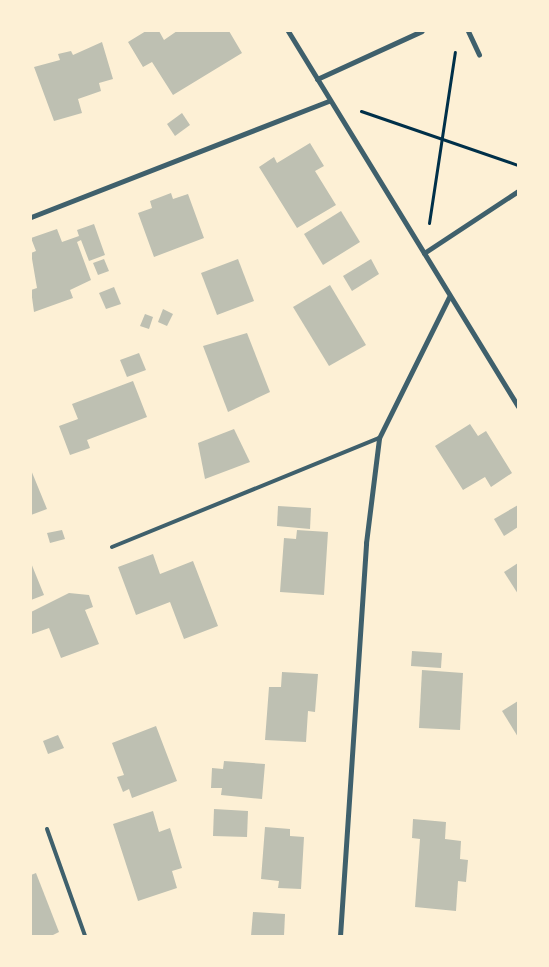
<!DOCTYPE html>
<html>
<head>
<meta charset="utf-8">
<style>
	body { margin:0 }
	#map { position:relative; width:549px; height:967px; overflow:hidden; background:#fdf0d5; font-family:Karla,sans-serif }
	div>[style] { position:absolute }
	.building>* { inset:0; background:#bec0b2 }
	.path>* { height:3px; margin:-1.5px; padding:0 1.5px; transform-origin:1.5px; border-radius:1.5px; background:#003049 }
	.service>* { height:4px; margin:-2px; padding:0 2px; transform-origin:2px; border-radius:2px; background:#3f606c }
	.minor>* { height:5px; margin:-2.5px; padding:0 2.5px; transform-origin:2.5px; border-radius:2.5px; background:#3f606c }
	span { translate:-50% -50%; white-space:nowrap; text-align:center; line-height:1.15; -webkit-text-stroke:4px #fdf0d5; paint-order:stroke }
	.frame { position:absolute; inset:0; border:32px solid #fdf0d5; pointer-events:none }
</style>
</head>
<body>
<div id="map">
	<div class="building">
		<i style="clip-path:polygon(146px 31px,159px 31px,164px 40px,177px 31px,229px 31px,242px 53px,173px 95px,152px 62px,143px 67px,128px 42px)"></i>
		<i style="clip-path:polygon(102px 42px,113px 79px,99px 83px,101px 91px,78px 99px,82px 113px,54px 121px,34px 67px,60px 60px,58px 54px,71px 51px,73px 55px)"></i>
		<i style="clip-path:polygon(182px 113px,190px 125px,175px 136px,167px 124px)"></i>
		<i style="clip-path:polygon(310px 143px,324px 166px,315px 171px,336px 205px,297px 228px,259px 167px,274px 157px,277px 163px)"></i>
		<i style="clip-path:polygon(171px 193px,173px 199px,188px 194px,204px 238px,154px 257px,138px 213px,152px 208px,150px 201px)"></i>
		<i style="clip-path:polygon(341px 211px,360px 242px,323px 265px,304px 234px)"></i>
		<i style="clip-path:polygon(94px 224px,105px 255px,89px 261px,81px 240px,77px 242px,91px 280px,70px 290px,73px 298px,34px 312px,31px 290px,37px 288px,31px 253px,36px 251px,31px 238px,57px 229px,62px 242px,79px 236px,77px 230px)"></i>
		<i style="clip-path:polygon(104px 259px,109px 271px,98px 275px,93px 263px)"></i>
		<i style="clip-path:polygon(238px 259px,254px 301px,217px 315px,201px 273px)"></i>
		<i style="clip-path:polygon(371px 259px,379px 274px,352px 291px,343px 276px)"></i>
		<i style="clip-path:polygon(330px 285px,366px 345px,329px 366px,293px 307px)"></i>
		<i style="clip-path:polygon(114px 287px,121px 304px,106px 309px,99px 293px)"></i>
		<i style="clip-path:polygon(163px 309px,173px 314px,167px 326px,158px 322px)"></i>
		<i style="clip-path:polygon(145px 314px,153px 317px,149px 329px,140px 326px)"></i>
		<i style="clip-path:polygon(247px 333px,270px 392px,228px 412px,203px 346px)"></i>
		<i style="clip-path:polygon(139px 353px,146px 370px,127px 377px,120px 360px)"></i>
		<i style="clip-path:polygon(133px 381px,147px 417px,87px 440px,90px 448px,70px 455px,59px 426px,78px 419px,72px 404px)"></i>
		<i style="clip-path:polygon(470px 424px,478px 436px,486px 431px,512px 473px,491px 487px,485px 477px,463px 490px,435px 446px)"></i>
		<i style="clip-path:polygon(234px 429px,250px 462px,205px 479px,198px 443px)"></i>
		<i style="clip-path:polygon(31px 470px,47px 509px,31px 515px)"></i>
		<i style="clip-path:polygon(518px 505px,518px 527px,504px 536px,494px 519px)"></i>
		<i style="clip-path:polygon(278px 506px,311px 508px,310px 529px,277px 526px)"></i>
		<i style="clip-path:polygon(62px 530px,65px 539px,50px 543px,47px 533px)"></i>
		<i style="clip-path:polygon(297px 530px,328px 532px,324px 595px,280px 592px,284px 538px,296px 539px)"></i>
		<i style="clip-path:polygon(153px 554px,160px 574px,193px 561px,218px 626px,184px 639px,170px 602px,136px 615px,118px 567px)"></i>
		<i style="clip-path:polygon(31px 563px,44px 595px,31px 600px)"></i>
		<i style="clip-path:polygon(518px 563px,518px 594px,504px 572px)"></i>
		<i style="clip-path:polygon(69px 593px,89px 595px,93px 607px,85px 610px,99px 644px,61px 658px,49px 628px,32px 634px,31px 612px)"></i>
		<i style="clip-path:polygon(412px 651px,442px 653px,441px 668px,411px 666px)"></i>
		<i style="clip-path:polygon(422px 670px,463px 673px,460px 730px,419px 728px)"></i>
		<i style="clip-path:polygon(282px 672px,318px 674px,315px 712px,308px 711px,306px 742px,265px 740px,269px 687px,281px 687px)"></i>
		<i style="clip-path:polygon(518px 701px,518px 737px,502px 711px)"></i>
		<i style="clip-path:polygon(156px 726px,177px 781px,132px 798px,129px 789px,123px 792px,117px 777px,124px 775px,112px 743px)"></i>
		<i style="clip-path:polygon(58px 735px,64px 748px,48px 754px,43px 741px)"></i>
		<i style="clip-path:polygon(224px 761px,265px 764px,262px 799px,221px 795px,222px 788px,211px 788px,212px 768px,223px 769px)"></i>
		<i style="clip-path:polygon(214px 809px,248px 811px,247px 837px,213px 836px)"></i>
		<i style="clip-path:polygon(153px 811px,159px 832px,170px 828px,182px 868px,172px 871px,177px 888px,138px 901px,113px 824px)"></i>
		<i style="clip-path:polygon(413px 819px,446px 822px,445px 839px,461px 841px,460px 859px,468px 860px,466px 882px,458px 881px,456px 911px,415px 907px,420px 839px,412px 838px)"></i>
		<i style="clip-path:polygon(265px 827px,290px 829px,290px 836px,304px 837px,301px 889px,278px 888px,279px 881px,261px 879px)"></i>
		<i style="clip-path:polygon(36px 873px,59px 932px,51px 936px,31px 936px,31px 875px)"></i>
		<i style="clip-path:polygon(253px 912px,285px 914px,284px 936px,251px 936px)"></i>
	</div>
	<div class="path">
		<i style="left:361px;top:111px;width:166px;rotate:19deg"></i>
		<i style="left:429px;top:223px;width:173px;rotate:-81.4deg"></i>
	</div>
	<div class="service">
		<i style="left:112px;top:547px;width:288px;rotate:-22.2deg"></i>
		<i style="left:47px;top:829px;width:114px;rotate:70.4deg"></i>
	</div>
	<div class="minor">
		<i style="left:288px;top:31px;width:440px;rotate:58.5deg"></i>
		<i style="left:468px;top:31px;width:26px;rotate:65deg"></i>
		<i style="left:317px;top:79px;width:115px;rotate:-24.6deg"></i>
		<i style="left:31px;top:217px;width:320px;rotate:-21.3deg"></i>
		<i style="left:424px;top:253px;width:113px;rotate:-33.4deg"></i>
		<i style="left:340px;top:936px;width:394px;rotate:-86.2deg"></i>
		<i style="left:366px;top:543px;width:106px;rotate:-82.9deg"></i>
		<i style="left:379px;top:438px;width:157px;rotate:-63.6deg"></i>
	</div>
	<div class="frame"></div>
</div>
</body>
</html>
